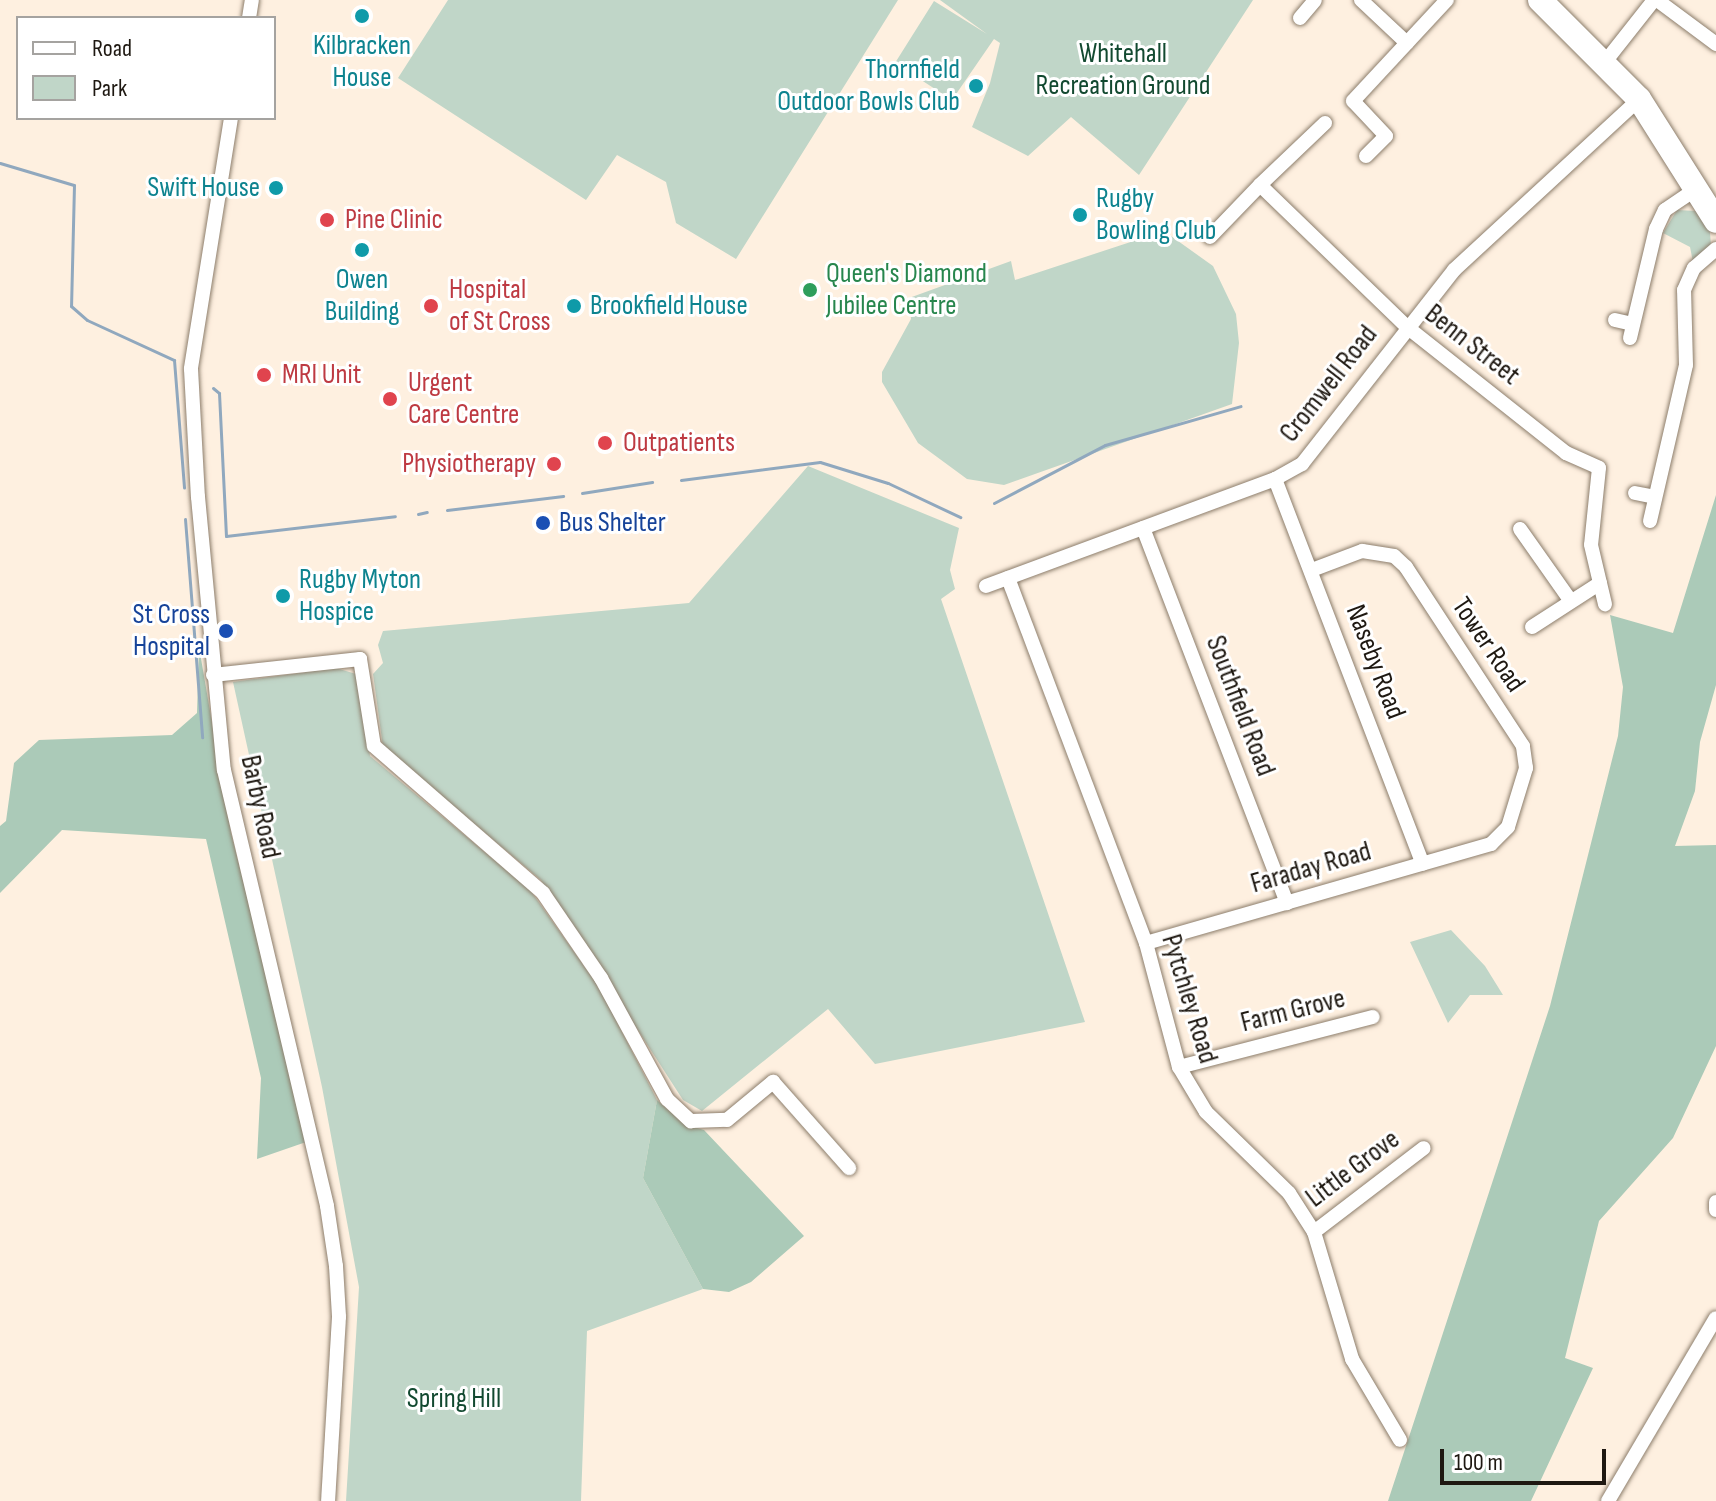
<!DOCTYPE html>
<html>
<head>
<meta charset="utf-8">
<style>
	body { margin:0 }
	#map { position:relative; width:1716px; height:1501px; overflow:hidden; background:#fef0e0; font-family:"Sofia Sans Condensed",sans-serif }
	div>[style] { position:absolute }
	.green>* { inset:0; background:#c0d6c8 }
	.forest>* { inset:0; background:#abcab8 }
	.stream>* { height:3px; margin:-1.5px; padding:0 1.5px; transform-origin:1.5px; border-radius:1.5px; background:#90a8be }
	.roads { filter:drop-shadow(0 0 2px #8c7d6b) drop-shadow(0 0 2px #8c7d6b) }
	.street>* { height:14px; margin:-7px; padding:0 7px; transform-origin:7px; border-radius:7px; background:#fff }
	.highway>* { height:24px; margin:-12px; padding:0 12px; transform-origin:12px; border-radius:12px; background:#fff }
	.dots>* { width:22px; height:22px; translate:-50% -50%; box-sizing:border-box; border:4px solid #fff; border-radius:50% }
	span { translate:-50% -50%; white-space:nowrap; text-align:center; line-height:1.15; -webkit-text-stroke:6px #fff; paint-order:stroke }
	.culture-label { font-size:28px; color:#0d838f }
	.right { translate:-100% -50%; text-align:right }
	.left { translate:0 -50%; text-align:left }
	.park-label { font-size:28px; color:#124930 }
	.health-label { font-size:28px; color:#be3a42 }
	.leisure-label { font-size:28px; color:#27864d }
	.street-label { font-size:28px; color:#1e1811 }
	.transit-label { font-size:28px; color:#164399 }
	.legend { position:absolute; left:16px; top:16px; width:260px; height:104px; box-sizing:border-box; background:#fff; border:2px solid #a5a3a0; margin:0; padding:10px 14px; list-style:none; font-size:24px; color:#1e1811 }
	.legend li { display:flex; align-items:center; gap:16px; height:40px }
	.legend b { width:40px; border:2px solid #a5a3a0 }
	.scale { position:absolute; left:1440px; top:1449px; width:166px; height:36px; box-sizing:border-box; border:4px solid #1e1811; border-top:0; padding-left:10px; font-size:24px; line-height:28px; white-space:nowrap; color:#1e1811; -webkit-text-stroke:6px #fff; paint-order:stroke }
</style>
</head>
<body>
<div id="map">
	<div class="green">
		<i style="clip-path:polygon(448px 0,898px 0,736px 259px,676px 223px,666px 182px,617px 155px,586px 200px,398px 78px)"></i>
		<i style="clip-path:polygon(940px 0,1253px 0,1139px 175px,1071px 117px,1028px 156px,972px 127px,990px 83px,1000px 43px,994px 39px,952px 100px,895px 63px,934px 1px,987px 34px)"></i>
		<i style="clip-path:polygon(1677px 210px,1696px 211px,1710px 232px,1711px 246px,1693px 262px,1690px 247px,1663px 233px)"></i>
		<i style="clip-path:polygon(1164px 231px,1213px 266px,1236px 314px,1239px 343px,1232px 404px,1004px 485px,967px 479px,918px 443px,882px 382px,882px 372px,911px 319px,909px 298px,1011px 261px,1015px 280px)"></i>
		<i style="clip-path:polygon(808px 466px,959px 528px,950px 570px,955px 589px,941px 599px,1085px 1022px,875px 1064px,828px 1009px,702px 1111px,683px 1100px,541px 880px,383px 747px,373px 674px,383px 663px,378px 645px,383px 631px,689px 603px)"></i>
		<i style="clip-path:polygon(336px 668px,356px 674px,370px 756px,530px 890px,599px 987px,657px 1100px,643px 1178px,703px 1289px,587px 1331px,581px 1501px,346px 1501px,359px 1287px,322px 1087px,233px 682px)"></i>
		<i style="clip-path:polygon(1451px 930px,1485px 966px,1503px 995px,1470px 995px,1448px 1023px,1410px 942px)"></i>
	</div>
	<div class="forest">
		<i style="clip-path:polygon(1716px 495px,1716px 685px,1700px 742px,1695px 791px,1675px 846px,1716px 845px,1716px 1046px,1673px 1138px,1599px 1221px,1565px 1358px,1593px 1368px,1531px 1501px,1388px 1501px,1550px 1006px,1618px 736px,1623px 687px,1610px 615px,1673px 633px)"></i>
		<i style="clip-path:polygon(199px 647px,231px 833px,309px 1141px,257px 1159px,261px 1078px,206px 839px,62px 830px,0 893px,0 826px,6px 821px,14px 763px,39px 740px,172px 735px,197px 713px)"></i>
		<i style="clip-path:polygon(657px 1100px,684px 1124px,704px 1130px,804px 1236px,751px 1282px,729px 1292px,703px 1289px,643px 1178px)"></i>
	</div>
	<div class="stream">
		<i style="left:0;top:163px;width:77px;rotate:16.6deg"></i>
		<i style="left:74px;top:185px;width:121px;rotate:91.4deg"></i>
		<i style="left:71px;top:306px;width:21px;rotate:41deg"></i>
		<i style="left:87px;top:320px;width:96px;rotate:24.7deg"></i>
		<i style="left:174px;top:360px;width:128px;rotate:85.5deg"></i>
		<i style="left:213px;top:388px;width:8px;rotate:40deg"></i>
		<i style="left:219px;top:393px;width:143px;rotate:87.2deg"></i>
		<i style="left:226px;top:536px;width:170px;rotate:-6.7deg"></i>
		<i style="left:681px;top:480px;width:140px;rotate:-7.4deg"></i>
		<i style="left:820px;top:462px;width:71px;rotate:17.2deg"></i>
		<i style="left:888px;top:483px;width:80px;rotate:25.3deg"></i>
		<i style="left:582px;top:493px;width:71px;rotate:-8.9deg"></i>
		<i style="left:994px;top:503px;width:125px;rotate:-27.6deg"></i>
		<i style="left:1105px;top:445px;width:141px;rotate:-16deg"></i>
		<i style="left:447px;top:510px;width:117px;rotate:-6.9deg"></i>
		<i style="left:418px;top:514px;width:9px;rotate:-13deg"></i>
		<i style="left:185px;top:519px;width:219px;rotate:85.5deg"></i>
	</div>
	<div class="roads">
		<div class="street">
			<i style="left:1361px;top:0;width:63px;rotate:43.1deg"></i>
			<i style="left:1657px;top:0;width:74px;rotate:36.7deg"></i>
			<i style="left:249px;top:18px;width:18px;rotate:-81deg"></i>
			<i style="left:1300px;top:18px;width:23px;rotate:-50deg"></i>
			<i style="left:1605px;top:62px;width:79px;rotate:-51.7deg"></i>
			<i style="left:231px;top:118px;width:254px;rotate:99.1deg"></i>
			<i style="left:191px;top:369px;width:128px;rotate:86.9deg"></i>
			<i style="left:198px;top:497px;width:274px;rotate:84.6deg"></i>
			<i style="left:224px;top:770px;width:448px;rotate:76.7deg"></i>
			<i style="left:327px;top:1206px;width:61px;rotate:81.5deg"></i>
			<i style="left:336px;top:1266px;width:51px;rotate:86.6deg"></i>
			<i style="left:339px;top:1317px;width:184px;rotate:93.4deg"></i>
			<i style="left:1325px;top:123px;width:90px;rotate:136.4deg"></i>
			<i style="left:1260px;top:185px;width:204px;rotate:44deg"></i>
			<i style="left:1407px;top:327px;width:203px;rotate:38.4deg"></i>
			<i style="left:1566px;top:453px;width:36px;rotate:24deg"></i>
			<i style="left:1599px;top:468px;width:77px;rotate:95.9deg"></i>
			<i style="left:1591px;top:545px;width:61px;rotate:76.7deg"></i>
			<i style="left:1366px;top:156px;width:28px;rotate:-45deg"></i>
			<i style="left:1386px;top:136px;width:48px;rotate:-133.3deg"></i>
			<i style="left:1353px;top:101px;width:138px;rotate:-47.1deg"></i>
			<i style="left:1210px;top:237px;width:72px;rotate:-46.1deg"></i>
			<i style="left:1615px;top:320px;width:18px;rotate:13deg"></i>
			<i style="left:1630px;top:338px;width:112px;rotate:-76.6deg"></i>
			<i style="left:1656px;top:229px;width:21px;rotate:-65deg"></i>
			<i style="left:1665px;top:210px;width:40px;rotate:-34deg"></i>
			<i style="left:1275px;top:479px;width:412px;rotate:69deg"></i>
			<i style="left:1635px;top:493px;width:20px;rotate:11deg"></i>
			<i style="left:1650px;top:521px;width:160px;rotate:-77deg"></i>
			<i style="left:1686px;top:365px;width:75px;rotate:-91.5deg"></i>
			<i style="left:1684px;top:290px;width:24px;rotate:-66deg"></i>
			<i style="left:1694px;top:268px;width:29px;rotate:-41deg"></i>
			<i style="left:1143px;top:528px;width:402px;rotate:69deg"></i>
			<i style="left:1520px;top:529px;width:87px;rotate:54.8deg"></i>
			<i style="left:1008px;top:578px;width:390px;rotate:69.3deg"></i>
			<i style="left:1146px;top:943px;width:128px;rotate:75.1deg"></i>
			<i style="left:1179px;top:1067px;width:52px;rotate:59deg"></i>
			<i style="left:1206px;top:1112px;width:116px;rotate:44.3deg"></i>
			<i style="left:1289px;top:1193px;width:46px;rotate:57.3deg"></i>
			<i style="left:1314px;top:1232px;width:133px;rotate:73.3deg"></i>
			<i style="left:1352px;top:1359px;width:94px;rotate:59.3deg"></i>
			<i style="left:986px;top:586px;width:308px;rotate:-20.3deg"></i>
			<i style="left:1275px;top:479px;width:31px;rotate:-29deg"></i>
			<i style="left:1302px;top:464px;width:246px;rotate:-51.9deg"></i>
			<i style="left:1454px;top:270px;width:252px;rotate:-42.7deg"></i>
			<i style="left:1532px;top:627px;width:81px;rotate:-32.9deg"></i>
			<i style="left:213px;top:675px;width:148px;rotate:-6.2deg"></i>
			<i style="left:360px;top:659px;width:88px;rotate:80.9deg"></i>
			<i style="left:374px;top:746px;width:224px;rotate:41deg"></i>
			<i style="left:543px;top:893px;width:103px;rotate:55.7deg"></i>
			<i style="left:601px;top:978px;width:138px;rotate:61.4deg"></i>
			<i style="left:667px;top:1099px;width:33px;rotate:43deg"></i>
			<i style="left:691px;top:1121px;width:36px;rotate:-2deg"></i>
			<i style="left:727px;top:1120px;width:60px;rotate:-39.6deg"></i>
			<i style="left:773px;top:1082px;width:115px;rotate:48.5deg"></i>
			<i style="left:1146px;top:943px;width:359px;rotate:-16deg"></i>
			<i style="left:1491px;top:844px;width:24px;rotate:-45deg"></i>
			<i style="left:1508px;top:827px;width:62px;rotate:-73deg"></i>
			<i style="left:1526px;top:768px;width:22px;rotate:-98deg"></i>
			<i style="left:1523px;top:746px;width:214px;rotate:-123.2deg"></i>
			<i style="left:1406px;top:567px;width:16px;rotate:-137deg"></i>
			<i style="left:1394px;top:556px;width:32px;rotate:-171deg"></i>
			<i style="left:1362px;top:551px;width:53px;rotate:159.2deg"></i>
			<i style="left:1179px;top:1067px;width:200px;rotate:-14.5deg"></i>
			<i style="left:1716px;top:1202px;width:8px;rotate:90deg"></i>
			<i style="left:1314px;top:1232px;width:138px;rotate:-37.4deg"></i>
			<i style="left:1608px;top:1501px;width:212px;rotate:-59.5deg"></i>
		</div>
		<div class="highway">
			<i style="left:1540px;top:0;width:140px;rotate:45deg"></i>
			<i style="left:1639px;top:99px;width:144px;rotate:57.7deg"></i>
		</div>
	</div>
	<div class="dots">
		<i style="left:362px;top:16px;background:#0f9aa8"></i>
		<i style="left:976px;top:86px;background:#0f9aa8"></i>
		<i style="left:276px;top:188px;background:#0f9aa8"></i>
		<i style="left:1080px;top:215px;background:#0f9aa8"></i>
		<i style="left:327px;top:220px;background:#e0444e"></i>
		<i style="left:362px;top:250px;background:#0f9aa8"></i>
		<i style="left:810px;top:290px;background:#2e9e5b"></i>
		<i style="left:431px;top:306px;background:#e0444e"></i>
		<i style="left:574px;top:306px;background:#0f9aa8"></i>
		<i style="left:264px;top:375px;background:#e0444e"></i>
		<i style="left:390px;top:399px;background:#e0444e"></i>
		<i style="left:605px;top:443px;background:#e0444e"></i>
		<i style="left:554px;top:464px;background:#e0444e"></i>
		<i style="left:543px;top:523px;background:#1a4fb4"></i>
		<i style="left:283px;top:596px;background:#0f9aa8"></i>
		<i style="left:226px;top:631px;background:#1a4fb4"></i>
	</div>
	<div class="culture-label">
		<span style="left:362px;top:62px">Kilbracken<br>House</span>
		<span class="right" style="left:960px;top:86px">Thornfield<br>Outdoor Bowls Club</span>
		<span class="right" style="left:260px;top:188px">Swift House</span>
		<span class="left" style="left:1096px;top:215px">Rugby<br>Bowling Club</span>
		<span style="left:362px;top:296px">Owen<br>Building</span>
		<span class="left" style="left:590px;top:306px">Brookfield House</span>
		<span class="left" style="left:299px;top:596px">Rugby Myton<br>Hospice</span>
	</div>
	<div class="park-label">
		<span style="left:1123px;top:70px">Whitehall<br>Recreation Ground</span>
		<span style="left:454px;top:1399px">Spring Hill</span>
	</div>
	<div class="health-label">
		<span class="left" style="left:345px;top:220px">Pine Clinic</span>
		<span class="left" style="left:449px;top:306px">Hospital<br>of St Cross</span>
		<span class="left" style="left:282px;top:375px">MRI Unit</span>
		<span class="left" style="left:408px;top:399px">Urgent<br>Care Centre</span>
		<span class="left" style="left:623px;top:443px">Outpatients</span>
		<span class="right" style="left:536px;top:464px">Physiotherapy</span>
	</div>
	<div class="leisure-label">
		<span class="left" style="left:826px;top:290px">Queen's Diamond<br>Jubilee Centre</span>
	</div>
	<div class="street-label">
		<span style="left:1472px;top:345px;rotate:38deg">Benn Street</span>
		<span style="left:1329px;top:384px;rotate:-52deg">Cromwell Road</span>
		<span style="left:1488px;top:645px;rotate:56deg">Tower Road</span>
		<span style="left:1375px;top:662px;rotate:69deg">Naseby Road</span>
		<span style="left:1240px;top:706px;rotate:69deg">Southfield Road</span>
		<span style="left:260px;top:807px;rotate:78deg">Barby Road</span>
		<span style="left:1311px;top:868px;rotate:-16deg">Faraday Road</span>
		<span style="left:1189px;top:999px;rotate:73deg">Pytchley Road</span>
		<span style="left:1293px;top:1011px;rotate:-14deg">Farm Grove</span>
		<span style="left:1353px;top:1169px;rotate:-37deg">Little Grove</span>
	</div>
	<div class="transit-label">
		<span class="left" style="left:559px;top:523px">Bus Shelter</span>
		<span class="right" style="left:210px;top:631px">St Cross<br>Hospital</span>
	</div>
	<ul class="legend">
	<li><b style="height:10px;background:#fff"></b>Road</li>
	<li><b style="height:22px;background:#c0d6c8"></b>Park</li>
	</ul>
	<div class="scale">100 m</div>
</div>
</body>
</html>
